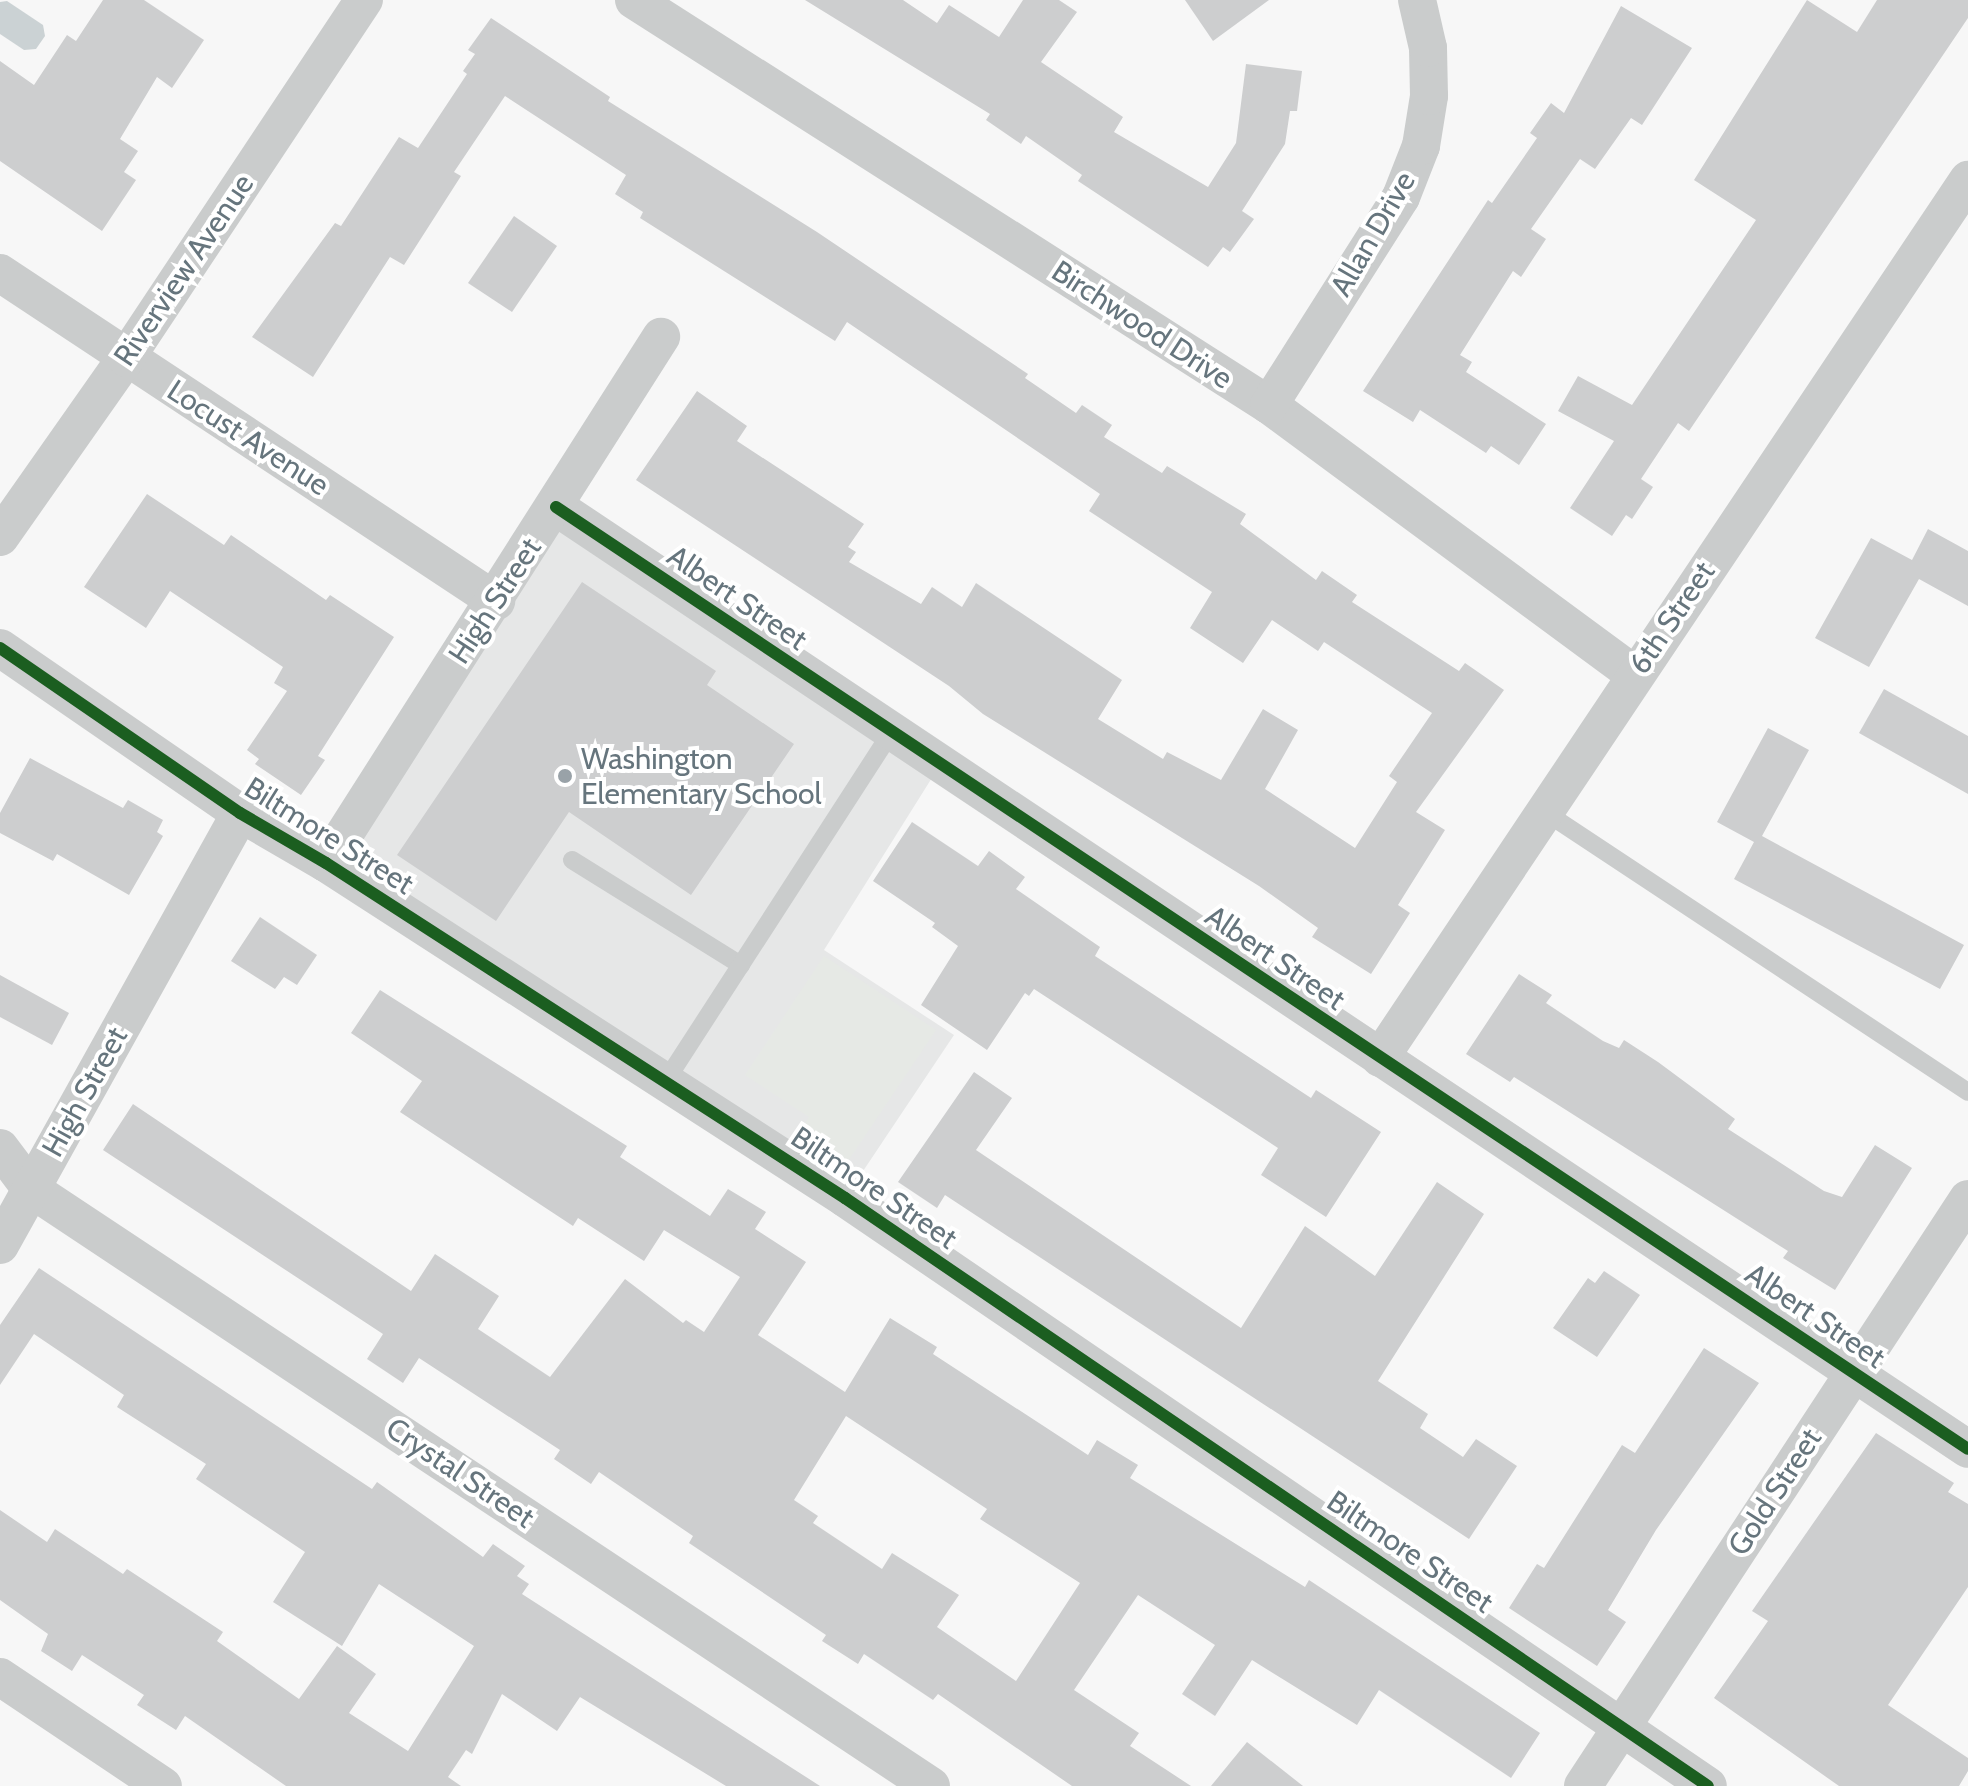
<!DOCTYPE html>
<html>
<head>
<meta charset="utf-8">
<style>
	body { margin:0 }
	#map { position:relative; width:1968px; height:1786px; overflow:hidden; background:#f7f7f7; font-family:Cabin,sans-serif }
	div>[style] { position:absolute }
	.built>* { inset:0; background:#e6e7e7 }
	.green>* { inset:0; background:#e6e9e5 }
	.water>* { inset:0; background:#cbd2d4 }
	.building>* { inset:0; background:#cdcecf }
	.service>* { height:18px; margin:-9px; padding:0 9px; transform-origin:9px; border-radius:9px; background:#cacccc }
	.minor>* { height:38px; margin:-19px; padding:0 19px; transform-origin:19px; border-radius:19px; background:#cacccc }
	.cycleway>* { height:12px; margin:-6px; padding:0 6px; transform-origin:6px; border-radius:6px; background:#1b5e20 }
	.dots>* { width:22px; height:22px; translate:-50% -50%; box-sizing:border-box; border:4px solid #fff; border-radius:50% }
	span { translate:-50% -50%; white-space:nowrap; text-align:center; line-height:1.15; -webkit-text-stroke:8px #fff; paint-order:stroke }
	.street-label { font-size:30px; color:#66757d }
	.poi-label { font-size:30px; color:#66757d }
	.left { translate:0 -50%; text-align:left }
</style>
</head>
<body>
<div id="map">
	<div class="built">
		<i style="clip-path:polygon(556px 507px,940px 765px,824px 950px,954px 1035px,845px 1198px,326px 863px)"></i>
	</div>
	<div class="green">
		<i style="clip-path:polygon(824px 956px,936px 1030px,842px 1170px,795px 1138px,809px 1117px,745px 1075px)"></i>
	</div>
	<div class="water">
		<i style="clip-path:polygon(7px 1px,43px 25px,45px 36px,36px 49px,24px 50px,0 34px,0 2px)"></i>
	</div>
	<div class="building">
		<i style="clip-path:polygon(103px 0,144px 0,204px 40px,172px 88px,157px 77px,120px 139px,138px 151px,124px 172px,136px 180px,102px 231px,0 161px,0 61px,34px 85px,67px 35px,76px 41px)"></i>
		<i style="clip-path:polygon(805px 0,903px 0,937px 23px,949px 5px,999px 37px,1023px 0,1059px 0,1077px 12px,1041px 62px,1123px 117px,1114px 132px,1208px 187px,1236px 143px,1246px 64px,1302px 71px,1297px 111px,1290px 111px,1285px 144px,1242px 211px,1254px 219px,1230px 252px,1223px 247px,1208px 267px,1078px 181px,1082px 175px,1026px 136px,1021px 144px,986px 120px,990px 114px)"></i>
		<i style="clip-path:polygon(1185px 0,1269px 0,1213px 41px)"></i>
		<i style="clip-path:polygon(1807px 0,1857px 32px,1877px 0,1968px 0,1968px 18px,1689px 431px,1678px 423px,1641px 479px,1653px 487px,1632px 519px,1626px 515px,1612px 536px,1570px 508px,1614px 441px,1558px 411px,1578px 376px,1632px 405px,1756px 220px,1694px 180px)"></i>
		<i style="clip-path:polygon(1621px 6px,1692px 48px,1642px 125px,1631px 118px,1595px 169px,1580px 159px,1531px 229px,1546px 239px,1521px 277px,1513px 271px,1460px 355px,1472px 362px,1466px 372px,1546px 424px,1519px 465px,1491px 446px,1486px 453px,1420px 410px,1413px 422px,1363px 391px,1488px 200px,1492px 203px,1537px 138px,1530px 133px,1551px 103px,1564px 113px)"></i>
		<i style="clip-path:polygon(491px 18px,610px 97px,608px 101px,817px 232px,1028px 374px,1025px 378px,1076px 413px,1082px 405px,1112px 425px,1104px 437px,1162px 473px,1167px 466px,1246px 514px,1240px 524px,1316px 580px,1322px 571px,1357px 595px,1352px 602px,1459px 671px,1465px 663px,1504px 690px,1416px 812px,1445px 830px,1398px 905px,1410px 913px,1371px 974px,1312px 937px,1318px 928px,1259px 886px,983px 714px,949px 686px,636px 480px,697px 391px,747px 426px,737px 441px,864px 524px,848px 547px,856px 552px,849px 562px,921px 604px,932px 587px,962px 607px,976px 583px,1122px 680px,1098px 719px,1163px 759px,1167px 752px,1221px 780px,1263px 709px,1298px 730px,1265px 789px,1355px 848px,1397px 782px,1389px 776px,1432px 713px,1324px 642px,1318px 651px,1272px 620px,1243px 663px,1190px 628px,1212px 592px,1089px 511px,1100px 494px,847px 322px,835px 341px,640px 218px,643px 212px,615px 194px,626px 175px,505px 96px,454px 172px,461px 176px,404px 265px,390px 257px,313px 377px,252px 337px,335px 223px,341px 226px,399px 137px,418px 148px,467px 74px,463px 71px,475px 54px,468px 50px)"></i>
		<i style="clip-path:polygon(514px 216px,557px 246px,512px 312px,468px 283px)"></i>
		<i style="clip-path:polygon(147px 494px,224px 545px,231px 535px,326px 600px,330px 595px,394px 637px,318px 756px,325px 760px,301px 795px,255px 764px,259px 759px,247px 750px,287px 691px,274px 683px,283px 667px,170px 591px,146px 628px,84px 587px)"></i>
		<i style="clip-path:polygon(1928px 529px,1968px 551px,1968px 606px,1919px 579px,1869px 667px,1815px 638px,1871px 538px,1912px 560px)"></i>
		<i style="clip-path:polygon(582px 582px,716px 671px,707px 685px,794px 744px,691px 895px,569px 812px,496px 921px,397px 855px)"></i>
		<i style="clip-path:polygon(1884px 689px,1968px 736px,1968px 794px,1859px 733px)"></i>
		<i style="clip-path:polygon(1768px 728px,1809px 750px,1762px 836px,1964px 945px,1940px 989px,1734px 879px,1754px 842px,1717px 822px)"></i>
		<i style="clip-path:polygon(30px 758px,123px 808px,128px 800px,163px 820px,157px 832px,163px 836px,129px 895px,57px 854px,53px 861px,0 833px,0 813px)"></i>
		<i style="clip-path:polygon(912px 822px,978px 866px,989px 851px,1025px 877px,1016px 889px,1100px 947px,1095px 956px,1311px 1098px,1316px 1090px,1381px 1132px,1326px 1217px,1261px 1175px,1278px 1148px,1034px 989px,1029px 996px,1025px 993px,987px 1050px,921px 1005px,958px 946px,932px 927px,935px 923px,873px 881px)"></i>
		<i style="clip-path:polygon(260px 917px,317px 955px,297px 985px,284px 977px,275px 989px,231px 961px)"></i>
		<i style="clip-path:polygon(1519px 974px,1552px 995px,1546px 1003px,1603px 1041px,1619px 1048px,1624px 1040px,1658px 1062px,1735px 1119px,1728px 1129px,1824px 1191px,1842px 1197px,1875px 1145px,1912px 1168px,1835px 1290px,1783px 1258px,1788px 1251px,1514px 1077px,1510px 1082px,1466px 1054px)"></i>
		<i style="clip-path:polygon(0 975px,69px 1013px,52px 1045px,0 1017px)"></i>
		<i style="clip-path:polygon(evenodd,380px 990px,627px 1146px,620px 1157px,710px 1216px,728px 1189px,766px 1212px,755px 1229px,806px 1262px,758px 1335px,845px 1392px,890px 1318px,937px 1347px,933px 1354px,1088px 1455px,1097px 1440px,1138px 1465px,1130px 1478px,1305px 1587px,1309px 1580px,1540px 1733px,1511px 1778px,1379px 1690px,1357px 1725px,1252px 1660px,1215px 1716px,1182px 1694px,1215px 1645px,1138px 1595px,1074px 1690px,1139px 1733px,1130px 1746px,1191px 1786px,1072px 1786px,938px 1694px,933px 1700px,864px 1654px,858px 1664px,822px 1641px,826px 1635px,689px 1543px,693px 1536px,599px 1472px,591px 1484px,554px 1459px,560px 1450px,419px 1358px,403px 1383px,367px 1359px,383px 1334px,103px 1150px,133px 1104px,411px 1291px,435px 1254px,499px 1296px,478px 1329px,550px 1377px,625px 1279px,683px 1323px,686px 1320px,704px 1332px,740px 1277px,664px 1230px,644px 1261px,578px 1218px,573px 1226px,400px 1112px,422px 1081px,351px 1033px,380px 990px,846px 1416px,987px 1509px,980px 1519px,1080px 1583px,1016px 1681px,937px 1627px,959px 1595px,892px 1553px,882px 1569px,813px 1523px,818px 1516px,794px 1500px,846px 1416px)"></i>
		<i style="clip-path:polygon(974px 1072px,1012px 1098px,976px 1150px,1241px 1328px,1305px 1226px,1375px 1276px,1437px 1182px,1484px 1214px,1378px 1381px,1428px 1414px,1420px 1428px,1463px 1457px,1476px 1439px,1517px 1466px,1469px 1539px,945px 1195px,937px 1208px,898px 1182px)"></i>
		<i style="clip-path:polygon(39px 1268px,372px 1489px,377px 1482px,483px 1557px,493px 1544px,525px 1566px,517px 1576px,529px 1584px,522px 1594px,820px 1786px,726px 1786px,580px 1697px,557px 1731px,502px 1694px,472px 1754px,466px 1750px,448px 1777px,461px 1786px,286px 1786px,185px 1716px,176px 1730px,137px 1705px,144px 1695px,82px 1655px,72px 1671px,41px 1651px,48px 1634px,0 1600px,0 1510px,47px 1542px,55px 1529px,123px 1574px,127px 1569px,223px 1632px,217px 1641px,299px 1699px,337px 1646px,376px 1674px,349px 1713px,408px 1751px,474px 1646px,379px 1584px,342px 1646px,273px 1602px,305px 1552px,196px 1479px,206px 1464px,117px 1407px,124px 1395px,34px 1334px,0 1385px,0 1325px)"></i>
		<i style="clip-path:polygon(1604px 1271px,1640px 1295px,1597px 1357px,1553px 1328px,1588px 1278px,1595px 1283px)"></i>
		<i style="clip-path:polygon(1704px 1348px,1759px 1383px,1656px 1530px,1608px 1610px,1626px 1622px,1597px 1666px,1509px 1608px,1537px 1564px,1544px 1568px,1622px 1445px,1635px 1453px)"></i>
		<i style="clip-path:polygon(1876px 1433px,1954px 1483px,1948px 1492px,1968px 1504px,1968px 1587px,1888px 1705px,1968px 1758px,1968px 1771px,1959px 1786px,1839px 1786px,1714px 1698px,1768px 1621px,1752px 1611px)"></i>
		<i style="clip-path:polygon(1247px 1742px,1303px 1786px,1211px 1786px)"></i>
	</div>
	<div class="service">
		<i style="left:1545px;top:812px;width:507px;rotate:33.5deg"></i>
		<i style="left:572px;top:860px;width:199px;rotate:31.9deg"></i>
		<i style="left:665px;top:1082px;width:416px;rotate:-57.1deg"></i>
	</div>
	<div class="minor">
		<i style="left:634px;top:0;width:753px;rotate:32.53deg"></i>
		<i style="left:1269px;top:405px;width:453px;rotate:36.4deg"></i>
		<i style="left:0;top:273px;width:595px;rotate:33.48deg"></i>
		<i style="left:1269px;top:405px;width:246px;rotate:-57.6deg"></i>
		<i style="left:1401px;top:197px;width:55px;rotate:-68.6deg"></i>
		<i style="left:1421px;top:146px;width:51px;rotate:-80.9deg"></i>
		<i style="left:1429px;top:96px;width:48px;rotate:-91.2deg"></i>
		<i style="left:1428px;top:48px;width:49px;rotate:-102.9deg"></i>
		<i style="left:556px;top:507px;width:1697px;rotate:33.71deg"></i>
		<i style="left:0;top:537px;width:219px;rotate:-54.9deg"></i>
		<i style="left:126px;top:358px;width:430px;rotate:-56.4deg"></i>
		<i style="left:0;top:648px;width:291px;rotate:34.5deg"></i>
		<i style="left:240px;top:813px;width:99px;rotate:30.2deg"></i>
		<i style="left:326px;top:863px;width:618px;rotate:32.84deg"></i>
		<i style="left:845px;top:1198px;width:1044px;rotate:34.27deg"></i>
		<i style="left:326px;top:863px;width:624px;rotate:-57.51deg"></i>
		<i style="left:1380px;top:1058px;width:1057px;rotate:-56.19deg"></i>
		<i style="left:0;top:1148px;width:51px;rotate:52.9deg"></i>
		<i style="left:31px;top:1189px;width:1080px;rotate:33.56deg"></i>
		<i style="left:0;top:1245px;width:494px;rotate:-60.9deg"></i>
		<i style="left:0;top:1677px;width:196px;rotate:33.8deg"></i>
		<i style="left:1583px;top:1786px;width:702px;rotate:-56.74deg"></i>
	</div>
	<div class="cycleway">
		<i style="left:556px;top:507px;width:1697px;rotate:33.71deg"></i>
		<i style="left:0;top:648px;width:291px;rotate:34.5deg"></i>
		<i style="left:240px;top:813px;width:99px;rotate:30.2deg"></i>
		<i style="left:326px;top:863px;width:618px;rotate:32.84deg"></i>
		<i style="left:845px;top:1198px;width:1044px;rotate:34.27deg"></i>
	</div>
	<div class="dots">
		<i style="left:565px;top:776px;background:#99a2a8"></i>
	</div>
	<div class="street-label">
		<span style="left:1373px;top:234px;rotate:-60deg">Allan Drive</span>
		<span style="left:184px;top:270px;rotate:-56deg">Riverview Avenue</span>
		<span style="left:1142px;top:325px;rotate:33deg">Birchwood Drive</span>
		<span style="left:248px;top:438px;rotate:33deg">Locust Avenue</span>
		<span style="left:737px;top:598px;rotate:34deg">Albert Street</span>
		<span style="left:495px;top:601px;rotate:-57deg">High Street</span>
		<span style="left:1672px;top:618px;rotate:-56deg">6th Street</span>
		<span style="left:329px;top:836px;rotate:32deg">Biltmore Street</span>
		<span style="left:1275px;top:958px;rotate:34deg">Albert Street</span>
		<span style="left:85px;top:1092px;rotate:-61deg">High Street</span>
		<span style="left:874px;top:1188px;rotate:34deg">Biltmore Street</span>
		<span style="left:1815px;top:1316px;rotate:34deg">Albert Street</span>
		<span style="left:460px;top:1473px;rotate:34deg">Crystal Street</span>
		<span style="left:1775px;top:1492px;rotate:-57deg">Gold Street</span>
		<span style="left:1410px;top:1552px;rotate:34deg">Biltmore Street</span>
	</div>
	<div class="poi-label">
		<span class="left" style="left:581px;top:776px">Washington<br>Elementary School</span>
	</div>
</div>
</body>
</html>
